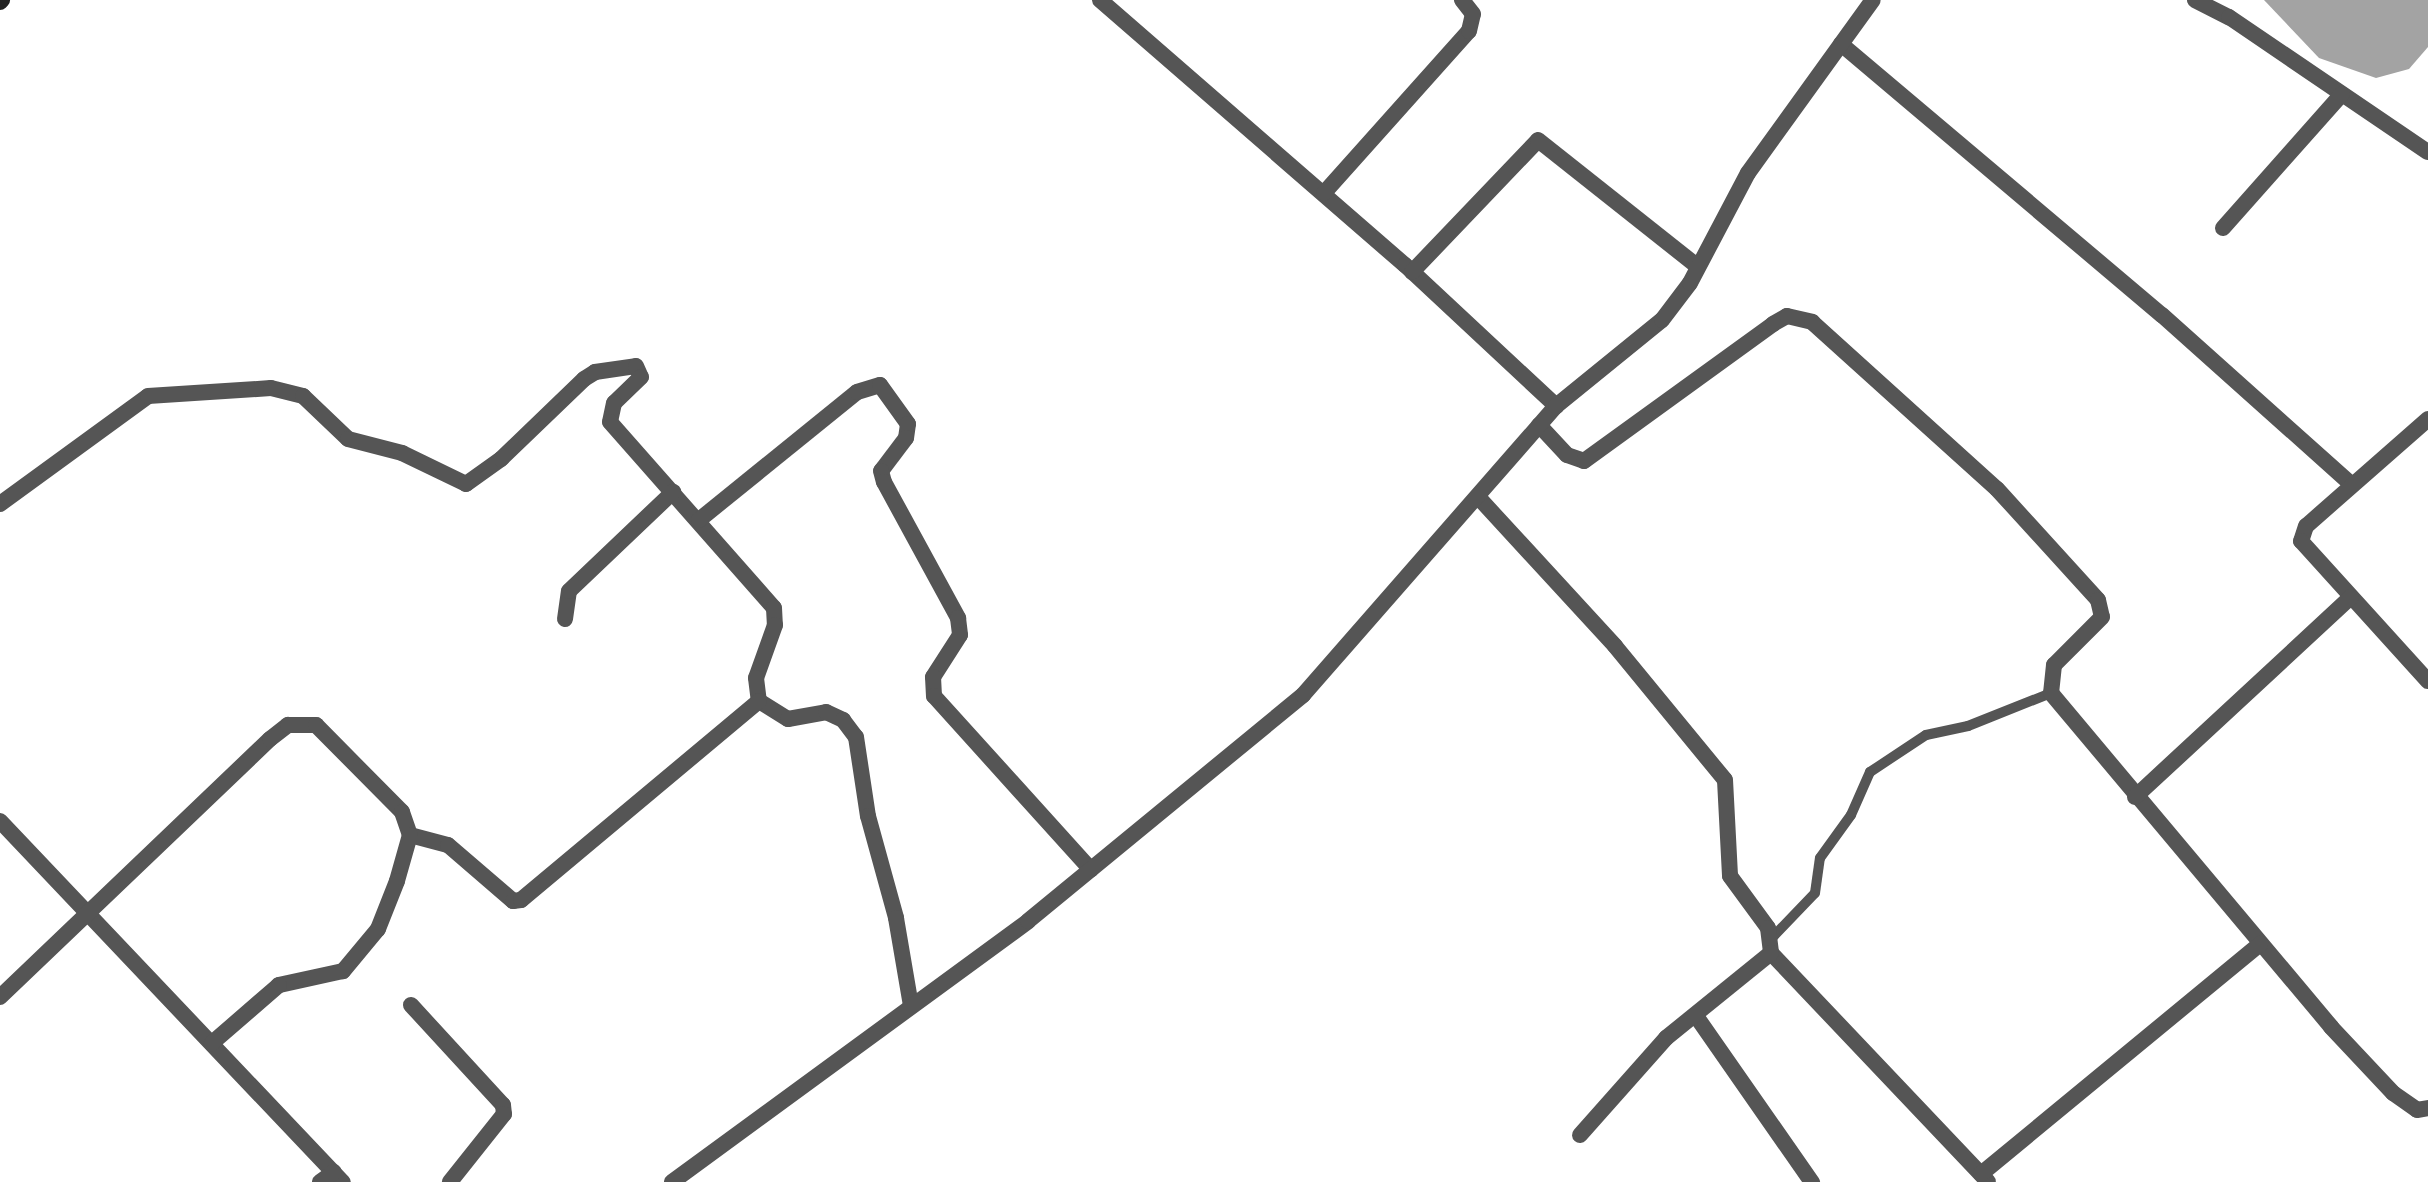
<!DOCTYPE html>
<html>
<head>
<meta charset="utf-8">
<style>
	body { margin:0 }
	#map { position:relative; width:2428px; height:1182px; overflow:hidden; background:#fff; font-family:Quicksand,sans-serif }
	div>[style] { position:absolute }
	.water>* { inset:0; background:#a3a3a3 }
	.lane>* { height:10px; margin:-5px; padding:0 5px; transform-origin:5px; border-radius:5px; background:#555 }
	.street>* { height:16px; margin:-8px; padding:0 8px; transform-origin:8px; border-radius:8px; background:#555 }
	.secondary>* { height:16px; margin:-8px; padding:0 8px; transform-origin:8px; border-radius:8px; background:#222 }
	span { translate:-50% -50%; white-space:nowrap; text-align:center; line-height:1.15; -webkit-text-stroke:6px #fff; paint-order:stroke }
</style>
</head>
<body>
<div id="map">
	<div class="water">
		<i style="clip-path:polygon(2264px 0,2428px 0,2428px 47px,2409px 69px,2376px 78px,2319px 58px)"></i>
	</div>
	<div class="lane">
		<i style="left:1769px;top:941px;width:66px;rotate:-46.2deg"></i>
		<i style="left:1815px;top:893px;width:35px;rotate:-82deg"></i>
		<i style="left:1820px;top:858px;width:53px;rotate:-54.2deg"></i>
		<i style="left:1851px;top:815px;width:47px;rotate:-66.2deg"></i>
		<i style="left:1870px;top:772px;width:67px;rotate:-33.5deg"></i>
		<i style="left:1926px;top:735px;width:43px;rotate:-12.1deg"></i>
		<i style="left:1968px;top:726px;width:89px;rotate:-21.7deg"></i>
	</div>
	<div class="street">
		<i style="left:1100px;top:0;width:404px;rotate:41deg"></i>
		<i style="left:1405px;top:265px;width:207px;rotate:43deg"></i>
		<i style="left:2195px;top:0;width:38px;rotate:27deg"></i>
		<i style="left:2229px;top:17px;width:240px;rotate:34.2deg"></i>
		<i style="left:1841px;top:44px;width:420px;rotate:40.2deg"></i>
		<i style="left:2162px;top:315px;width:255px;rotate:41.8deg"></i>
		<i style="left:1324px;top:193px;width:217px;rotate:-48.2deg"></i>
		<i style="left:1469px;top:31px;width:17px;rotate:-77deg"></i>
		<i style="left:1473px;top:14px;width:18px;rotate:-128deg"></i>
		<i style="left:2223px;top:228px;width:179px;rotate:-48.4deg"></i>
		<i style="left:1412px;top:272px;width:182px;rotate:-46.3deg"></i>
		<i style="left:1538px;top:140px;width:204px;rotate:38.4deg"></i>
		<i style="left:2428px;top:419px;width:162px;rotate:138.7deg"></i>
		<i style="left:2306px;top:526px;width:16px;rotate:108deg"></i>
		<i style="left:2301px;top:541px;width:189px;rotate:47.8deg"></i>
		<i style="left:1539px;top:425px;width:41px;rotate:47deg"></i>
		<i style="left:1567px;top:455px;width:18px;rotate:19deg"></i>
		<i style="left:1584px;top:461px;width:233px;rotate:-35.9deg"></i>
		<i style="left:1773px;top:324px;width:16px;rotate:-30deg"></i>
		<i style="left:1787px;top:316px;width:26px;rotate:13deg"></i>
		<i style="left:1812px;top:322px;width:249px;rotate:42.1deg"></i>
		<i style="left:1997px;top:489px;width:150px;rotate:47.7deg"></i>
		<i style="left:2098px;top:600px;width:17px;rotate:77deg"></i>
		<i style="left:2102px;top:617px;width:68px;rotate:135deg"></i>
		<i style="left:2054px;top:665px;width:28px;rotate:96deg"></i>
		<i style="left:2051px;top:693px;width:436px;rotate:50deg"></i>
		<i style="left:2331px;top:1027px;width:91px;rotate:46.8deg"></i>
		<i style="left:2393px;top:1093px;width:29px;rotate:35deg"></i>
		<i style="left:2417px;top:1110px;width:11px;rotate:-10deg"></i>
		<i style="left:1479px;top:498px;width:201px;rotate:47.4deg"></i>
		<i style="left:1615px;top:646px;width:173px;rotate:50.6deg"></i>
		<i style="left:1725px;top:780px;width:96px;rotate:87deg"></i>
		<i style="left:1730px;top:876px;width:64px;rotate:53.8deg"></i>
		<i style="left:1768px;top:928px;width:25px;rotate:83deg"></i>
		<i style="left:1771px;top:953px;width:315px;rotate:46.5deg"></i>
		<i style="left:0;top:504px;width:183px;rotate:-36.1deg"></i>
		<i style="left:148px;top:396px;width:123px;rotate:-3.7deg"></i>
		<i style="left:271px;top:388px;width:33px;rotate:14deg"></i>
		<i style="left:303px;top:396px;width:62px;rotate:43.7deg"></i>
		<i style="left:348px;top:439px;width:56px;rotate:14.5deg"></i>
		<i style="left:402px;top:453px;width:71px;rotate:25.8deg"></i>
		<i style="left:466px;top:484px;width:43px;rotate:-35.5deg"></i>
		<i style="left:501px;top:459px;width:115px;rotate:-43.9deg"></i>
		<i style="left:584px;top:379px;width:13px;rotate:-32deg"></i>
		<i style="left:595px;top:372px;width:41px;rotate:-8.3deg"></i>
		<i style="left:636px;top:366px;width:12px;rotate:66deg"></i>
		<i style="left:641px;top:377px;width:37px;rotate:136deg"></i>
		<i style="left:614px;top:403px;width:19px;rotate:102deg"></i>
		<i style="left:610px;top:422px;width:248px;rotate:48.6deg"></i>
		<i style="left:774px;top:608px;width:17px;rotate:87deg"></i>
		<i style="left:775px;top:625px;width:56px;rotate:109.7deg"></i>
		<i style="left:756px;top:678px;width:23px;rotate:83deg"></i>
		<i style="left:759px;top:701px;width:34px;rotate:32deg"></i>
		<i style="left:788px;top:719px;width:39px;rotate:-10deg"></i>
		<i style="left:826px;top:712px;width:19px;rotate:25deg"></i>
		<i style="left:843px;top:720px;width:21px;rotate:53deg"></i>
		<i style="left:856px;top:737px;width:80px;rotate:81.4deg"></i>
		<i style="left:868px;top:816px;width:106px;rotate:74.6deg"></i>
		<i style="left:896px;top:918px;width:89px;rotate:80.3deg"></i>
		<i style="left:699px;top:520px;width:203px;rotate:-39deg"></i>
		<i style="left:857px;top:392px;width:24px;rotate:-17deg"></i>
		<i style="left:880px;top:385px;width:48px;rotate:54.3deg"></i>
		<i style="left:908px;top:424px;width:14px;rotate:98deg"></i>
		<i style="left:906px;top:438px;width:41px;rotate:127.1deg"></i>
		<i style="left:881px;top:471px;width:11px;rotate:75deg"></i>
		<i style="left:884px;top:482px;width:155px;rotate:61.4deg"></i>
		<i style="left:958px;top:618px;width:17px;rotate:83deg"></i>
		<i style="left:960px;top:635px;width:50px;rotate:122.7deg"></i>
		<i style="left:933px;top:677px;width:19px;rotate:87deg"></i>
		<i style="left:934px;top:696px;width:234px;rotate:47.9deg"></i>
		<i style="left:565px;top:619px;width:28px;rotate:-82deg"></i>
		<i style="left:569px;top:591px;width:144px;rotate:-43.6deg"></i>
		<i style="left:2135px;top:797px;width:294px;rotate:-42.8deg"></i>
		<i style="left:0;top:821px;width:498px;rotate:46.5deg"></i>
		<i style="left:410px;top:835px;width:39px;rotate:15deg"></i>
		<i style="left:448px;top:845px;width:86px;rotate:40.7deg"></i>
		<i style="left:513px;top:901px;width:8px;rotate:-7deg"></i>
		<i style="left:521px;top:900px;width:310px;rotate:-39.9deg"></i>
		<i style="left:0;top:997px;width:373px;rotate:-43.7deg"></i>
		<i style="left:270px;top:739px;width:23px;rotate:-38deg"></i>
		<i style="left:288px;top:725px;width:28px"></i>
		<i style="left:316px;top:725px;width:122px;rotate:45.3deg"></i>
		<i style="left:402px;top:812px;width:24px;rotate:71deg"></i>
		<i style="left:410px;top:835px;width:48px;rotate:105.8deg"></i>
		<i style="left:397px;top:881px;width:52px;rotate:111.6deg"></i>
		<i style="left:378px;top:929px;width:55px;rotate:129.8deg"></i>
		<i style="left:343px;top:971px;width:66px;rotate:167.7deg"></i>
		<i style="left:279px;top:985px;width:89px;rotate:139.1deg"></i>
		<i style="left:411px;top:1005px;width:136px;rotate:47.4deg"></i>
		<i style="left:503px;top:1105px;width:9px;rotate:84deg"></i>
		<i style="left:504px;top:1114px;width:87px;rotate:128.5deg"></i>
		<i style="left:1696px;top:1016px;width:203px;rotate:55.1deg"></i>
		<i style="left:1580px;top:1135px;width:130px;rotate:-48.4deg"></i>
		<i style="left:1666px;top:1038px;width:135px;rotate:-39deg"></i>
		<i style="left:1981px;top:1174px;width:362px;rotate:-39.5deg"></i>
		<i style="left:320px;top:1182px;width:17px;rotate:-36deg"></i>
		<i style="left:672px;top:1182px;width:441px;rotate:-36.2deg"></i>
		<i style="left:1028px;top:921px;width:356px;rotate:-39.4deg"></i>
		<i style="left:1303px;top:695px;width:384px;rotate:-48.8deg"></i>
		<i style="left:1556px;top:406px;width:136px;rotate:-39.1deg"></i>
		<i style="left:1662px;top:320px;width:46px;rotate:-52.9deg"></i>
		<i style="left:1690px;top:283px;width:124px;rotate:-62.2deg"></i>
		<i style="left:1748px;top:173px;width:213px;rotate:-54.2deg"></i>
	</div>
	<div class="secondary">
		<i style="left:0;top:2px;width:3px;rotate:-45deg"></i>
	</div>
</div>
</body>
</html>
